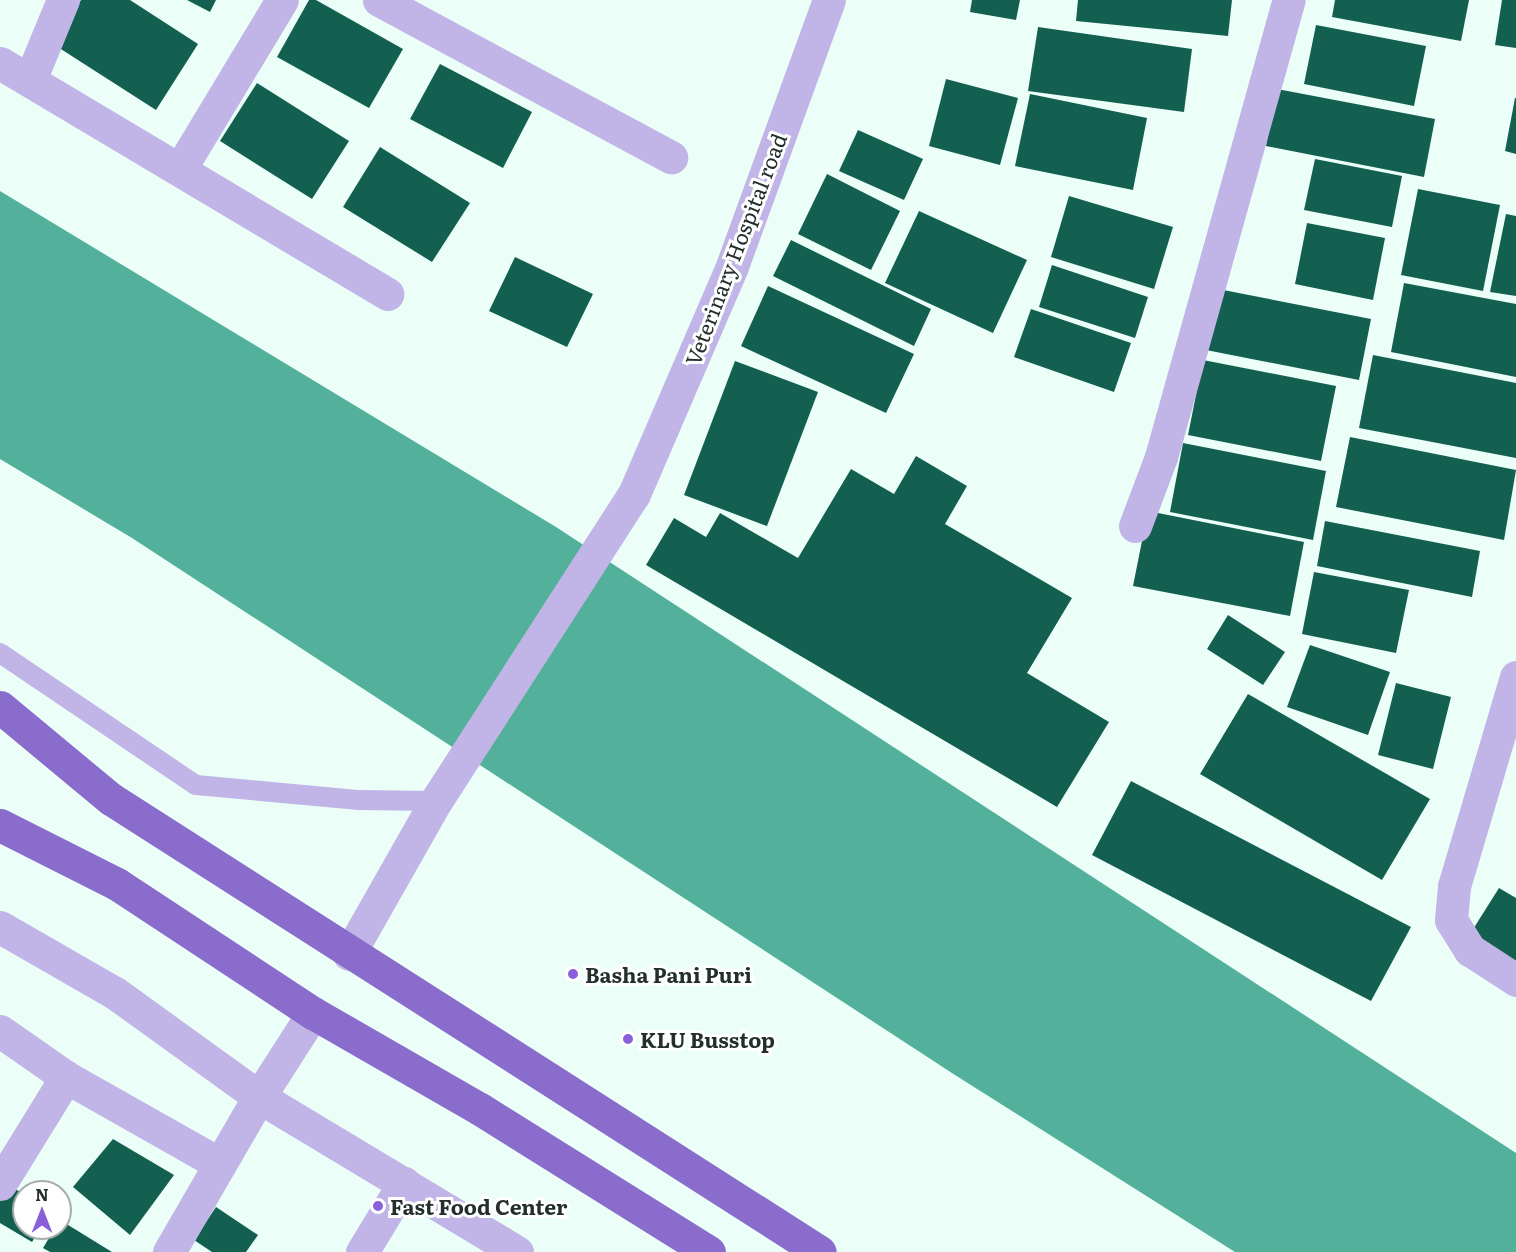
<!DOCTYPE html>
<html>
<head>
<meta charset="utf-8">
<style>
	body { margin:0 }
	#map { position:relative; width:1516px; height:1252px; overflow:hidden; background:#ebfef8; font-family:Literata,serif }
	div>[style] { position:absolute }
	.water>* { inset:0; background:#53b09a }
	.building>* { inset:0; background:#136051 }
	.service>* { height:20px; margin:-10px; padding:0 10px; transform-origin:10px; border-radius:10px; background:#c0b5e6 }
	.minor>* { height:33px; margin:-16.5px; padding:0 16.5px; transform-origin:16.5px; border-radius:16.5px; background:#c0b5e6 }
	.tertiary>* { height:33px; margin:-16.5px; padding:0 16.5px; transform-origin:16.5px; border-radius:16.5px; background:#c0b5e6 }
	.trunk>* { height:33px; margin:-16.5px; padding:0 16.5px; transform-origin:16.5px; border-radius:16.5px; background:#8a6ccc }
	.dots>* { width:16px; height:16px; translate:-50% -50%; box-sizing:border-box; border:3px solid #fff; border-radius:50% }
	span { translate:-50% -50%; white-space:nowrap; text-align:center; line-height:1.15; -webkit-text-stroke:6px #fff; paint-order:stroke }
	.street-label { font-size:21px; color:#232f2c }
	.poi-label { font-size:21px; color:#232f2c; font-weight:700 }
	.left { translate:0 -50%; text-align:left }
	.north { position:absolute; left:12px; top:1180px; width:60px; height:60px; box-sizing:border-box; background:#fff; border:2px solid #a7acab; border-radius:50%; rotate:0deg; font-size:16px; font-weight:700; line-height:24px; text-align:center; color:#232f2c }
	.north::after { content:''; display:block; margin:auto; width:21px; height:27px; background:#8960da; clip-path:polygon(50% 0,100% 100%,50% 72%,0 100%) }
</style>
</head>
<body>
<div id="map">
	<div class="water">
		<i style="clip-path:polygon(0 191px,556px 527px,1516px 1153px,1516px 1252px,1235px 1252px,955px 1075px,132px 538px,0 459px)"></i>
	</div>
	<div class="building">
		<i style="clip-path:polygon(81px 0,130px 0,198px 44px,156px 110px,53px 44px)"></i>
		<i style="clip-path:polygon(187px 0,216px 0,210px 12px)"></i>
		<i style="clip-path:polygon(309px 0,316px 0,403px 49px,369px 108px,277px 57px)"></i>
		<i style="clip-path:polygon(972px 0,1020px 0,1016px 20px,970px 12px)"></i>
		<i style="clip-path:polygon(1078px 0,1232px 0,1228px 36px,1076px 21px)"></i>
		<i style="clip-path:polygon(1335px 0,1469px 0,1461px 41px,1332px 17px)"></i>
		<i style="clip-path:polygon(1502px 0,1516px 0,1516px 48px,1495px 45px)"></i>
		<i style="clip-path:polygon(1316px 25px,1426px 46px,1414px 106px,1304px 84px)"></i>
		<i style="clip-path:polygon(1038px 27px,1192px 49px,1184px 112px,1028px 91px)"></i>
		<i style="clip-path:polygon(440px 64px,532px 112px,503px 168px,410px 119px)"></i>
		<i style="clip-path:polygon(946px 79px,1018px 98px,1000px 165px,929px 146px)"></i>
		<i style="clip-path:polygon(257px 83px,349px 141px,312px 199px,220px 141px)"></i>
		<i style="clip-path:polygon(1277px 89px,1435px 119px,1424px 177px,1266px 146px)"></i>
		<i style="clip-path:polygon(1030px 94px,1147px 118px,1133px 190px,1015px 166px)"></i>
		<i style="clip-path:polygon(1515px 98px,1516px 98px,1516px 154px,1505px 151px)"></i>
		<i style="clip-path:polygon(858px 130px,923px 159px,904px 200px,839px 171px)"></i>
		<i style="clip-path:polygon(380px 147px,470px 203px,432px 262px,343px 207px)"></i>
		<i style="clip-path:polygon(1315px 159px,1402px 176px,1392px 227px,1304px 210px)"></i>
		<i style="clip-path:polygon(827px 174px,900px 211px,871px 270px,798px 234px)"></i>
		<i style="clip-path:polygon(1418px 189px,1500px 205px,1483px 291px,1401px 275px)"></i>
		<i style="clip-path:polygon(1069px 196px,1173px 227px,1154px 289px,1051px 257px)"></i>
		<i style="clip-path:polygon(919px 211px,1027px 260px,993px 333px,885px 283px)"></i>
		<i style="clip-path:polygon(1506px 214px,1516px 216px,1516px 296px,1490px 292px)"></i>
		<i style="clip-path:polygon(1307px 223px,1385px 238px,1373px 300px,1295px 284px)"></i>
		<i style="clip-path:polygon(791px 240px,931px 309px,914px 346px,773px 276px)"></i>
		<i style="clip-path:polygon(515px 257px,593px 294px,567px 347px,489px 311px)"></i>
		<i style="clip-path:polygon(1052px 265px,1148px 297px,1135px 338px,1039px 307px)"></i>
		<i style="clip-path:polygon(1404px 283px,1516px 304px,1516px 377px,1391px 352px)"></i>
		<i style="clip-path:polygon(768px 286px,914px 354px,886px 413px,741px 346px)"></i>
		<i style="clip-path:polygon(1218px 289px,1371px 319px,1359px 380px,1206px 350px)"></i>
		<i style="clip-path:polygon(1031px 309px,1131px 343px,1114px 392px,1014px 357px)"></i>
		<i style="clip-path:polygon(1373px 355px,1516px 383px,1516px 458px,1359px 428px)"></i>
		<i style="clip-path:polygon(1203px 360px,1336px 386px,1321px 461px,1188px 435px)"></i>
		<i style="clip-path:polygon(735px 361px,818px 392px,767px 526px,684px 495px)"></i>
		<i style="clip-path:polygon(1350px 437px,1516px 470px,1504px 540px,1336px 507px)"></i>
		<i style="clip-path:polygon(1183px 443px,1326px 471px,1313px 540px,1170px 512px)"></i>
		<i style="clip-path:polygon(916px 456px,967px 486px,945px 524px,1072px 598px,1027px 673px,1109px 722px,1057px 807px,646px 565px,674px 518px,706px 537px,720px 513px,798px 558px,851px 469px,894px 494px)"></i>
		<i style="clip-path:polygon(1148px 511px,1304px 542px,1290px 616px,1133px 586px)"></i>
		<i style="clip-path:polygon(1325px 521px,1480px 551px,1472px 597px,1317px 566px)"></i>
		<i style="clip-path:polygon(1314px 572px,1409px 590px,1396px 653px,1302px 634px)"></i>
		<i style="clip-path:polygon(1228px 615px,1285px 652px,1263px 685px,1207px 649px)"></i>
		<i style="clip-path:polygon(1310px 645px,1390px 672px,1368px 735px,1287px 707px)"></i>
		<i style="clip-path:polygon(1396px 683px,1451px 697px,1433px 769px,1378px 755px)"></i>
		<i style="clip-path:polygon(1248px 694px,1430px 799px,1382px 880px,1200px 774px)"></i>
		<i style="clip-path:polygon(1131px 781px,1411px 927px,1371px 1001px,1092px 855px)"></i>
		<i style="clip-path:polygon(1499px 888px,1516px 898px,1516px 961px,1470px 934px)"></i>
		<i style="clip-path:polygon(113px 1139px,174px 1175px,130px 1235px,73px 1187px)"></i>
		<i style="clip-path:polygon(8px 1185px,24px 1194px,24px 1228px,41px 1228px,32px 1242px,0 1223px,0 1198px)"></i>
		<i style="clip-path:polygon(216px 1207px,258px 1235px,246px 1252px,212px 1252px,194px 1240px)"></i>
		<i style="clip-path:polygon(60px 1220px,112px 1252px,50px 1252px,43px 1248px,55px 1228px,60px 1228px)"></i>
	</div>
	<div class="service">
		<i style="left:0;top:653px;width:236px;rotate:34deg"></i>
		<i style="left:196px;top:785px;width:164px;rotate:5.3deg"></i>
		<i style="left:359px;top:800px;width:77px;rotate:0.7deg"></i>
	</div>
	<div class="minor">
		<i style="left:379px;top:0;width:332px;rotate:28.3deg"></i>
		<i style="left:0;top:63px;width:451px;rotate:30.8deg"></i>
		<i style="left:30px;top:80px;width:87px;rotate:-67.6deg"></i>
		<i style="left:180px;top:169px;width:197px;rotate:-58.9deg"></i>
		<i style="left:1135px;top:526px;width:74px;rotate:-69.4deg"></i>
		<i style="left:1161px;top:457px;width:475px;rotate:-74.4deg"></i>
		<i style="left:1516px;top:677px;width:218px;rotate:106.5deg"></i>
		<i style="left:1454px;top:886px;width:34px;rotate:95deg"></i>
		<i style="left:1451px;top:920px;width:36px;rotate:58deg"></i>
		<i style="left:1470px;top:950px;width:55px;rotate:33.1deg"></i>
		<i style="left:0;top:1031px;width:80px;rotate:34.9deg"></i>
		<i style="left:66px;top:1077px;width:177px;rotate:29.5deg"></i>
		<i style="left:0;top:1184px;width:126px;rotate:-58.3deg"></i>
		<i style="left:169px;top:1252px;width:179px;rotate:-59.9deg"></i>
		<i style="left:362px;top:1252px;width:81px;rotate:-58.7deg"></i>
	</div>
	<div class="tertiary">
		<i style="left:0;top:927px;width:133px;rotate:29.9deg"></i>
		<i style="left:115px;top:993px;width:178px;rotate:35.8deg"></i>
		<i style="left:259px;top:1097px;width:301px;rotate:31deg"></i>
		<i style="left:349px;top:954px;width:176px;rotate:-60.4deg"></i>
		<i style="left:436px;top:801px;width:365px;rotate:-57.2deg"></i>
		<i style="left:634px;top:494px;width:245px;rotate:-66.7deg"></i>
		<i style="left:731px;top:269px;width:286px;rotate:-70deg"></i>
		<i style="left:259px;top:1097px;width:100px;rotate:-57.3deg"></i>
	</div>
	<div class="trunk">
		<i style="left:0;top:707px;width:144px;rotate:39.7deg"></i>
		<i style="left:111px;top:799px;width:841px;rotate:32.58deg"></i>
		<i style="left:0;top:825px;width:131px;rotate:26.8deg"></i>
		<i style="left:117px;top:884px;width:235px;rotate:33.4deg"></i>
		<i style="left:313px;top:1013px;width:193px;rotate:29.9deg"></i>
		<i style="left:480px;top:1109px;width:270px;rotate:32deg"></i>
	</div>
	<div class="dots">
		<i style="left:573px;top:974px;background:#8960da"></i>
		<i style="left:628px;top:1039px;background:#8960da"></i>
		<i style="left:378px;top:1206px;background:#8960da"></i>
	</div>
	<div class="street-label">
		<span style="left:735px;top:249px;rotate:-69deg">Veterinary Hospital road</span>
	</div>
	<div class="poi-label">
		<span class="left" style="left:585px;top:974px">Basha Pani Puri</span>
		<span class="left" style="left:640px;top:1039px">KLU Busstop</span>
		<span class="left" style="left:390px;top:1206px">Fast Food Center</span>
	</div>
	<div class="north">N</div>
</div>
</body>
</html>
